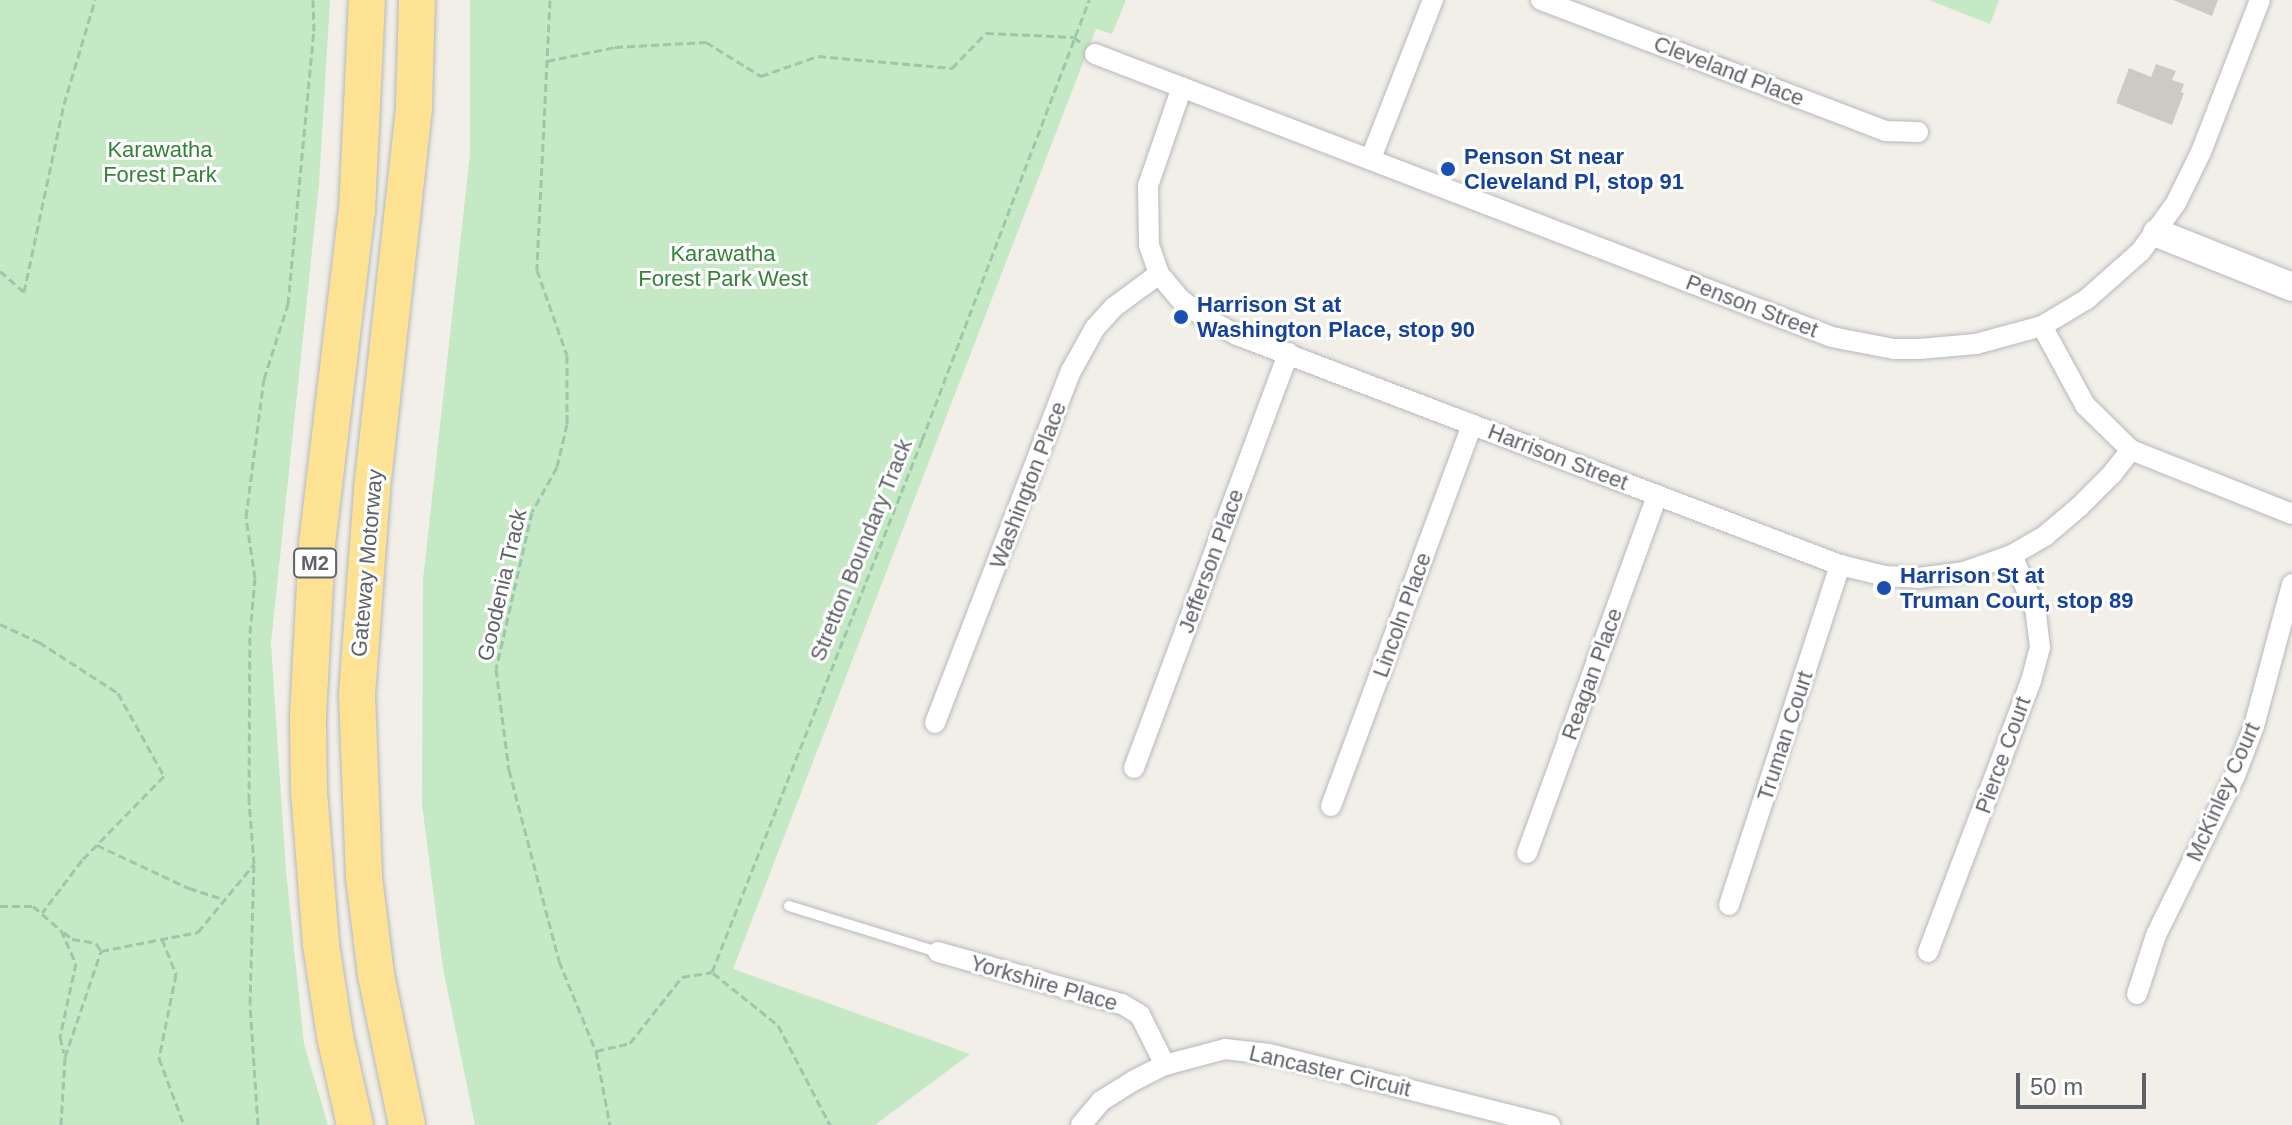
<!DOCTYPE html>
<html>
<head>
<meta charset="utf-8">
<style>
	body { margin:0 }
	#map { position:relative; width:2292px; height:1125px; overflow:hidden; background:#f1efe8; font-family:Helvetica,sans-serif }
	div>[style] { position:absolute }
	.green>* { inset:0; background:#c5e8c5 }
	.building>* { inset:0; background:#cccac5 }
	.path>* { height:3px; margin-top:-1.5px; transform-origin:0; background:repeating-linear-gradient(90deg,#9cc7a9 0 8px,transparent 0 12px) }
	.roads { filter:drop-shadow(0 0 2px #b5b8bc) drop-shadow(0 0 2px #b5b8bc) }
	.lane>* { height:10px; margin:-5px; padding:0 5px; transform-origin:5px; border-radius:5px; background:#fff }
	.street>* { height:20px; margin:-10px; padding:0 10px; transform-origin:10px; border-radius:10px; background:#fff }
	.secondary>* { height:28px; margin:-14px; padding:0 14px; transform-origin:14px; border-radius:14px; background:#fff }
	.highway>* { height:36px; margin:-18px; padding:0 18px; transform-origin:18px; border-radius:18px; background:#fde293 }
	.dots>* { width:22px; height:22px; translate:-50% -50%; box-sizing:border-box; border:4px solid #fff; border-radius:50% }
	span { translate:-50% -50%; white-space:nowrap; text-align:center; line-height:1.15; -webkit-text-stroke:6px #fff; paint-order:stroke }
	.shield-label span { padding:2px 6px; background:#fff; border:2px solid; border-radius:6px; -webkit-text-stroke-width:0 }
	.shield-label { font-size:20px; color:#5f6368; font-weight:700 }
	.street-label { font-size:22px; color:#5f6368 }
	.park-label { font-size:22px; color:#348238 }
	.transit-label { font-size:22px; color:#164399; font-weight:700 }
	.left { translate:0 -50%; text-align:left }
	.scale { position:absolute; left:2016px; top:1073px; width:130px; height:36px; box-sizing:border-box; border:4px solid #5f6368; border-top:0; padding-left:10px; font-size:24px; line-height:28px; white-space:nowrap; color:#5f6368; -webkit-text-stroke:6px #fff; paint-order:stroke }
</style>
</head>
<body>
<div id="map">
	<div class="green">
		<i style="clip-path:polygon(0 0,330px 0,319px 184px,271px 643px,286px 871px,304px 1044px,328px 1125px,0 1125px)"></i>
		<i style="clip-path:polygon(470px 0,1126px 0,1112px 34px,1096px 29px,733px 969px,970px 1054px,875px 1125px,475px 1125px,443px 968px,422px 804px,423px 580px,470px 154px)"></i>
		<i style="clip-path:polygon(1929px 0,1999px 0,1990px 24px)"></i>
	</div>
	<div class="building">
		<i style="clip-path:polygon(2173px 0,2218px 0,2212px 16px)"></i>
		<i style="clip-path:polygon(2156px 64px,2176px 71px,2172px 80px,2184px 84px,2181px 92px,2184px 93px,2172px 125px,2116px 103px,2129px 68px,2151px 77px)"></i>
	</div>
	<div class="path">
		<i style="left:550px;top:0;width:270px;rotate:92.8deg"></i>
		<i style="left:537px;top:270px;width:90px;rotate:70.6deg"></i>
		<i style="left:567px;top:355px;width:69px;rotate:90deg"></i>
		<i style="left:567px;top:424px;width:44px;rotate:103.1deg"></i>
		<i style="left:557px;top:467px;width:51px;rotate:119.1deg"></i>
		<i style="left:532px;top:512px;width:161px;rotate:102.9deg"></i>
		<i style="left:496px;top:669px;width:102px;rotate:82.7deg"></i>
		<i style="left:509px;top:770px;width:197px;rotate:75.3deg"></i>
		<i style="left:559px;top:961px;width:97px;rotate:67.7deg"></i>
		<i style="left:596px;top:1051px;width:75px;rotate:79.3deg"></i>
		<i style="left:547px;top:61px;width:69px;rotate:-11.6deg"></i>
		<i style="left:615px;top:47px;width:91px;rotate:-3.1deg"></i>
		<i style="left:706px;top:42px;width:65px;rotate:31.7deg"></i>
		<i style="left:761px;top:76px;width:60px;rotate:-19.3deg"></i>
		<i style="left:818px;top:56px;width:135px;rotate:5.1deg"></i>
		<i style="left:952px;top:68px;width:49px;rotate:-45.8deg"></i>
		<i style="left:986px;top:33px;width:88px;rotate:2.6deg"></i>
		<i style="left:1074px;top:37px;width:11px;rotate:41deg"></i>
		<i style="left:0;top:271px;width:32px;rotate:41deg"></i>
		<i style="left:24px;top:292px;width:192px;rotate:-78deg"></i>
		<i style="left:64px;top:104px;width:109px;rotate:-73.4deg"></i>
		<i style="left:0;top:624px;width:43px;rotate:24.8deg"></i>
		<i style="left:39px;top:642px;width:94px;rotate:32.8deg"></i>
		<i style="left:118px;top:693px;width:95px;rotate:61deg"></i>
		<i style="left:164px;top:776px;width:117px;rotate:134.3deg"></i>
		<i style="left:82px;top:860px;width:66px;rotate:127deg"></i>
		<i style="left:97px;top:845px;width:102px;rotate:25.1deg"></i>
		<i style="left:189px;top:888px;width:38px;rotate:18deg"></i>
		<i style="left:0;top:906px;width:33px"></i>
		<i style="left:33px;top:906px;width:37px;rotate:41deg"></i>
		<i style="left:61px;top:930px;width:36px;rotate:66deg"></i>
		<i style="left:76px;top:963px;width:76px;rotate:102.2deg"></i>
		<i style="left:60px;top:1037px;width:16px;rotate:76deg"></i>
		<i style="left:64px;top:932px;width:11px;rotate:41deg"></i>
		<i style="left:72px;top:939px;width:24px;rotate:9deg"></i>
		<i style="left:96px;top:943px;width:9px;rotate:58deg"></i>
		<i style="left:162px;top:939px;width:38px;rotate:68deg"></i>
		<i style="left:176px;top:974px;width:86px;rotate:101.4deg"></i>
		<i style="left:159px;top:1058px;width:72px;rotate:69.5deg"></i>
		<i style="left:713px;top:973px;width:83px;rotate:38.7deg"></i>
		<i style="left:778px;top:1025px;width:113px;rotate:62.5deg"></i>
		<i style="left:596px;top:1051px;width:35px;rotate:-13deg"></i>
		<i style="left:630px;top:1043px;width:84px;rotate:-51.8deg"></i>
		<i style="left:682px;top:977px;width:30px;rotate:-9deg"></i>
		<i style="left:712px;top:972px;width:572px;rotate:-68.46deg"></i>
		<i style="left:922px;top:440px;width:471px;rotate:-69.2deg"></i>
		<i style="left:61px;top:1125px;width:68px;rotate:-86.6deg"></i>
		<i style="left:65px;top:1057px;width:112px;rotate:-71.2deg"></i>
		<i style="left:101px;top:951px;width:99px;rotate:-11.1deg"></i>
		<i style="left:198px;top:932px;width:88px;rotate:-50.5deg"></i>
		<i style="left:258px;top:1125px;width:121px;rotate:-93.8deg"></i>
		<i style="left:250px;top:1004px;width:140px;rotate:-88.4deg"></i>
		<i style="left:254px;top:864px;width:63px;rotate:-94.5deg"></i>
		<i style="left:249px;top:801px;width:168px;rotate:-89.7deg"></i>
		<i style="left:250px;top:633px;width:55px;rotate:-84.8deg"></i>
		<i style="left:255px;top:578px;width:62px;rotate:-98.4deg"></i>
		<i style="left:246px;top:517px;width:139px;rotate:-82.6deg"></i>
		<i style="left:264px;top:379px;width:79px;rotate:-72.3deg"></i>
		<i style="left:288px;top:304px;width:274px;rotate:-84.6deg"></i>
		<i style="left:314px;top:31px;width:31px;rotate:-92deg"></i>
	</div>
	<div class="roads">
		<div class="lane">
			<i style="left:789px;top:906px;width:156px;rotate:17.2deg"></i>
		</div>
		<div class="street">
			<i style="left:1541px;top:0;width:369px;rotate:20.8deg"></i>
			<i style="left:1886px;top:131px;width:32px;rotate:2deg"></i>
			<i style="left:1095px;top:54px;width:789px;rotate:21.01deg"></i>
			<i style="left:1832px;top:337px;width:63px;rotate:11deg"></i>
			<i style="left:1894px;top:349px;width:25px"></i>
			<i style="left:1919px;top:349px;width:57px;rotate:-5deg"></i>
			<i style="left:1976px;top:344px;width:68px;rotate:-15.3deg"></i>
			<i style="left:2042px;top:326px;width:52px;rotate:-31deg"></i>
			<i style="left:2087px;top:299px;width:72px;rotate:-41.6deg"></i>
			<i style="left:2141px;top:251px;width:59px;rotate:-53.9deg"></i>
			<i style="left:2176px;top:203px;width:57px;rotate:-63.9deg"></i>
			<i style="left:2201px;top:152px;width:163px;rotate:-68.8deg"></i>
			<i style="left:1182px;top:87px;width:105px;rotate:109deg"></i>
			<i style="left:1148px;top:186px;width:59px;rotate:89deg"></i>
			<i style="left:1149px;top:245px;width:31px;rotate:71deg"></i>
			<i style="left:1159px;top:274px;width:33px;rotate:50deg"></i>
			<i style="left:1180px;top:299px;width:31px;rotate:37deg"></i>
			<i style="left:1205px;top:318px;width:36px;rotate:28deg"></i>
			<i style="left:1237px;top:335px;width:645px;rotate:20.88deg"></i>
			<i style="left:1840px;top:565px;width:46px;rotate:13.7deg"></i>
			<i style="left:1885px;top:576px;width:33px;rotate:3deg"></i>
			<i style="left:1918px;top:578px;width:46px;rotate:-7.4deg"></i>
			<i style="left:1964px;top:572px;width:51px;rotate:-19.5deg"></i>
			<i style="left:2012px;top:555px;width:39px;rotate:-30deg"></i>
			<i style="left:2046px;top:535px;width:43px;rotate:-40.3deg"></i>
			<i style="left:2079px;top:507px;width:47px;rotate:-45deg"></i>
			<i style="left:2112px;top:474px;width:31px;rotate:-52deg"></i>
			<i style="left:1371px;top:158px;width:170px;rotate:-68.6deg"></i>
			<i style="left:2042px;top:326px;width:90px;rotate:61.4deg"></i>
			<i style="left:2085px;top:405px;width:64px;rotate:44.4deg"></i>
			<i style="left:2131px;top:450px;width:173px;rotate:21.7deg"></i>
			<i style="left:935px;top:723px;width:377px;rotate:-68.9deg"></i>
			<i style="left:1071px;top:371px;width:49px;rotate:-60.8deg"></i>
			<i style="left:1095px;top:328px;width:28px;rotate:-48deg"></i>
			<i style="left:1114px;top:307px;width:56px;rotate:-36.3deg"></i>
			<i style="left:1134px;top:768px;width:443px;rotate:-69.6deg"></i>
			<i style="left:1331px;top:806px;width:407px;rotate:-69.7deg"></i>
			<i style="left:1527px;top:853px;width:381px;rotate:-70deg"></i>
			<i style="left:1729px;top:905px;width:358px;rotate:-71.9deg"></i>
			<i style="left:938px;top:952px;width:191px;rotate:15.8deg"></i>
			<i style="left:1122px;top:1004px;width:21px;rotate:31deg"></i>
			<i style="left:1140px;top:1015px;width:56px;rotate:63.4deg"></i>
			<i style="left:1928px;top:952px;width:290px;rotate:-69.2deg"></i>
			<i style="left:2031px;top:681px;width:35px;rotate:-75deg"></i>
			<i style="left:2040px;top:647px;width:35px;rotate:-97deg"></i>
			<i style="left:2036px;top:612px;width:62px;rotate:-112.8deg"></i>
			<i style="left:2137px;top:994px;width:62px;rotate:-72.1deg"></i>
			<i style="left:2156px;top:935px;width:178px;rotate:-63.6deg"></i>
			<i style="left:2235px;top:776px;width:53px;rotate:-69.2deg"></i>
			<i style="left:2254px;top:726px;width:147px;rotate:-75deg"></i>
			<i style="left:1081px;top:1125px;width:31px;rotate:-50deg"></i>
			<i style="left:1101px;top:1101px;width:38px;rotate:-32deg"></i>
			<i style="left:1133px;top:1081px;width:36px;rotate:-27deg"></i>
			<i style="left:1165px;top:1065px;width:62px;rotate:-14.9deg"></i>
			<i style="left:1225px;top:1049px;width:44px;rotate:6.5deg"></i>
			<i style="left:1269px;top:1054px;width:290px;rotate:14.2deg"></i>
		</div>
		<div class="secondary">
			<i style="left:2157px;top:233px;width:145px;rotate:21.8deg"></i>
		</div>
		<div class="highway">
			<i style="left:355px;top:1125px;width:91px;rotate:-102.7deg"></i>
			<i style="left:335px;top:1036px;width:93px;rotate:-98.7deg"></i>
			<i style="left:321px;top:944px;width:151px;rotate:-94.5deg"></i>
			<i style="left:309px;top:793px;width:76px;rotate:-90.8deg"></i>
			<i style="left:308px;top:717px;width:173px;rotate:-87deg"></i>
			<i style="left:317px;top:544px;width:335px;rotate:-83.2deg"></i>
			<i style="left:357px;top:211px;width:211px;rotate:-87.3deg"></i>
			<i style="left:407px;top:1125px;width:153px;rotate:-101.7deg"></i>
			<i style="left:376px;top:975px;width:99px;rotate:-97deg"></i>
			<i style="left:364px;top:877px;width:182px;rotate:-92.2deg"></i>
			<i style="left:357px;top:695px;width:207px;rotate:-85.8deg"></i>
			<i style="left:372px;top:489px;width:384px;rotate:-83.7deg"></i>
			<i style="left:414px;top:107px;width:107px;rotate:-88.4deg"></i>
		</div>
	</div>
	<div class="dots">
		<i style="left:1448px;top:169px;background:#1a4fb4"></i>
		<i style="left:1181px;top:317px;background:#1a4fb4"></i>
		<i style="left:1884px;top:588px;background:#1a4fb4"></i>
	</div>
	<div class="shield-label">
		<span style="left:315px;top:563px">M2</span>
	</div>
	<div class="street-label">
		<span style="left:1729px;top:71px;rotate:21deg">Cleveland Place</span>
		<span style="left:1752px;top:306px;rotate:21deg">Penson Street</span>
		<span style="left:1558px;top:457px;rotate:21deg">Harrison Street</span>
		<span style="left:1028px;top:485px;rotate:-69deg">Washington Place</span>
		<span style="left:861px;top:550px;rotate:-68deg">Stretton Boundary Track</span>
		<span style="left:1211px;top:561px;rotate:-70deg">Jefferson Place</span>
		<span style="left:367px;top:563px;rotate:-85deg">Gateway Motorway</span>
		<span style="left:502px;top:585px;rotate:-77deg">Goodenia Track</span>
		<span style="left:1402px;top:615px;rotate:-70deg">Lincoln Place</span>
		<span style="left:1592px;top:674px;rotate:-70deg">Reagan Place</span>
		<span style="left:1785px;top:736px;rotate:-72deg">Truman Court</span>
		<span style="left:2003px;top:755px;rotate:-70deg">Pierce Court</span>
		<span style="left:2223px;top:792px;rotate:-66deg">McKinley Court</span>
		<span style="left:1044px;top:983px;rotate:16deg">Yorkshire Place</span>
		<span style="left:1330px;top:1071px;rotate:13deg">Lancaster Circuit</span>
	</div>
	<div class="park-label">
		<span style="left:160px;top:162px">Karawatha<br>Forest Park</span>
		<span style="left:723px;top:266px">Karawatha<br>Forest Park West</span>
	</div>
	<div class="transit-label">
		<span class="left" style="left:1464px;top:169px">Penson St near<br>Cleveland Pl, stop 91</span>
		<span class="left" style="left:1197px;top:317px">Harrison St at<br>Washington Place, stop 90</span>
		<span class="left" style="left:1900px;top:588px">Harrison St at<br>Truman Court, stop 89</span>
	</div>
	<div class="scale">50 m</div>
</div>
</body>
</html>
